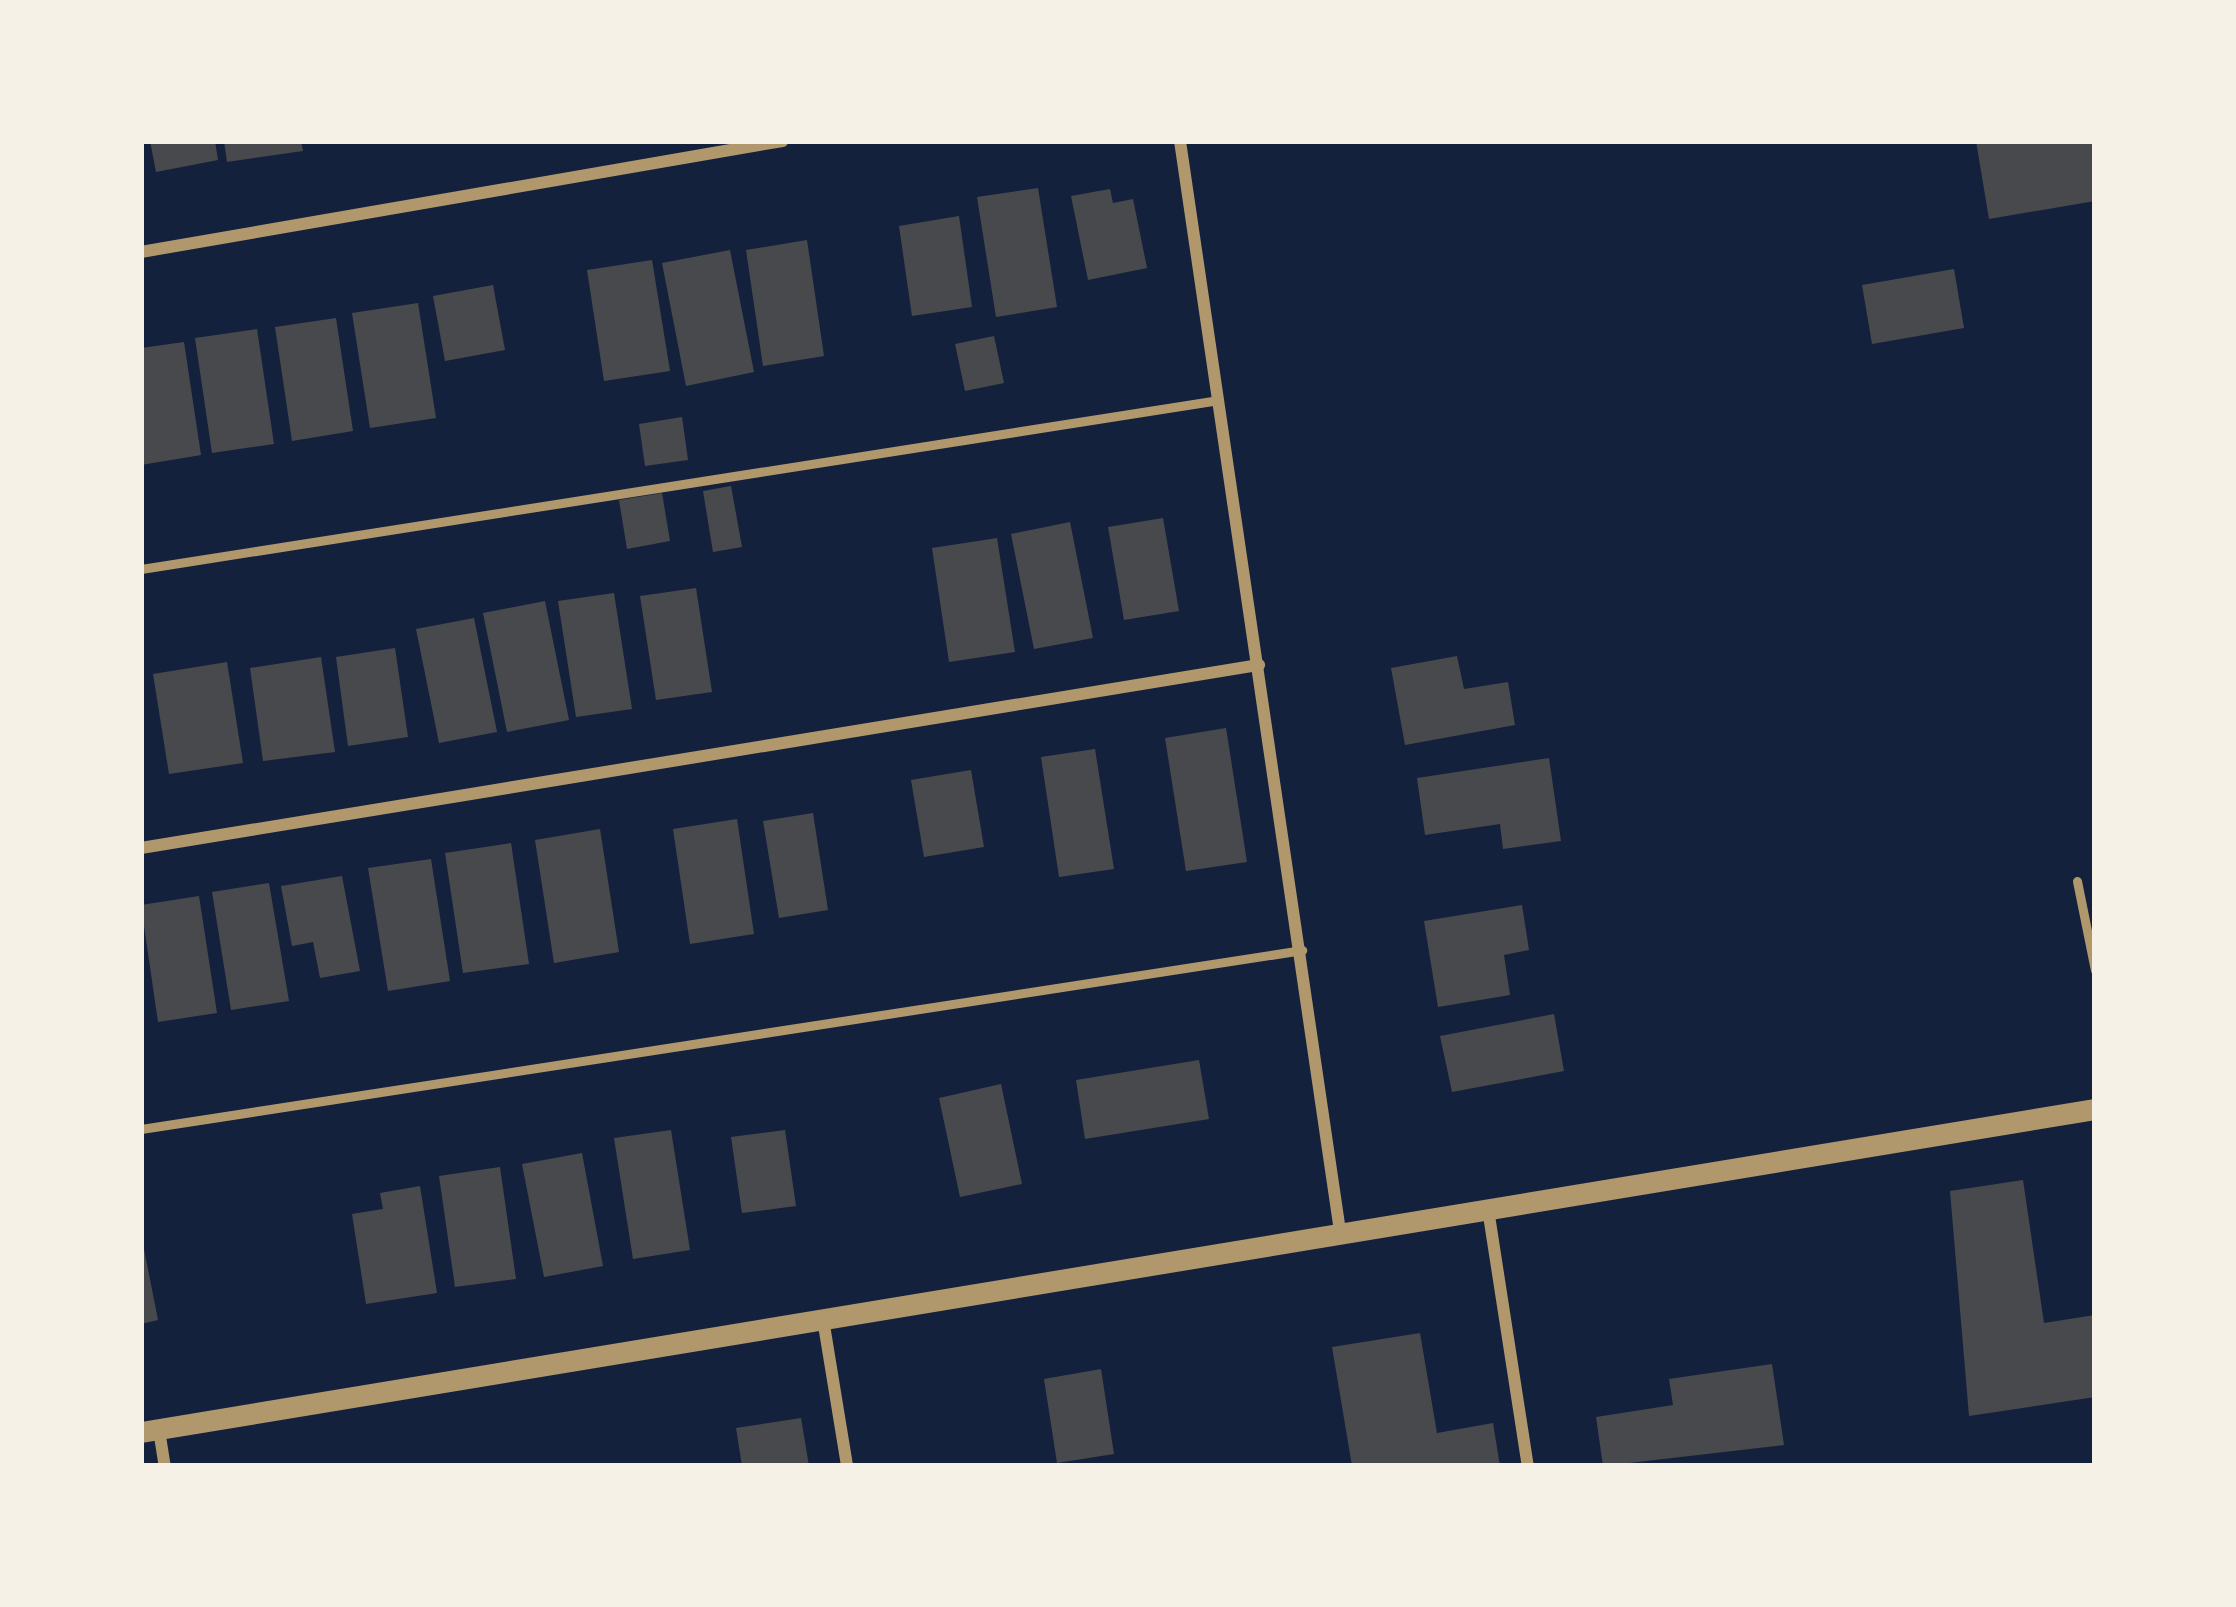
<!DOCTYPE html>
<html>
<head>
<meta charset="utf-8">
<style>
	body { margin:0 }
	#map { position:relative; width:2236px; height:1607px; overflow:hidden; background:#14213d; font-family:"Exo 2",sans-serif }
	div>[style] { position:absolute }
	.building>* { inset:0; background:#48494c }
	.service>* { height:9px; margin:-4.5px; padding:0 4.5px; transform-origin:4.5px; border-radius:4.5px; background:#b1986c }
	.minor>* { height:12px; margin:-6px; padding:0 6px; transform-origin:6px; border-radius:6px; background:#b1986c }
	.tertiary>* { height:21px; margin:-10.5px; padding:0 10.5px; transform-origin:10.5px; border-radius:10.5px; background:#b1986c }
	span { translate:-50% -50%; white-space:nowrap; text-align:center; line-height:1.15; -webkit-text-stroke:9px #f6f1e7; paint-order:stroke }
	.frame { position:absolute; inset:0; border:144px solid #f6f1e7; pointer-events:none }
</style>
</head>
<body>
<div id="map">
	<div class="building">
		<i style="clip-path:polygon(150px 141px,215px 141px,218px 160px,156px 172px)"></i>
		<i style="clip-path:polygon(224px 141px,301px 141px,303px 151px,227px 162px)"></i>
		<i style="clip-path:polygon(1976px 141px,2095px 141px,2095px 201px,1989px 219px)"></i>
		<i style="clip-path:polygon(1038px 188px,1057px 307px,996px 317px,977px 197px)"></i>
		<i style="clip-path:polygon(1110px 189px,1113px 203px,1133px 199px,1147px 268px,1088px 280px,1071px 196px)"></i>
		<i style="clip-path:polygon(959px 216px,972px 307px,912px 316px,899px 226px)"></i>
		<i style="clip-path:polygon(807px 240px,824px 356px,763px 366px,746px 250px)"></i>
		<i style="clip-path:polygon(730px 250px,754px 372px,686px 386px,662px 263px)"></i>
		<i style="clip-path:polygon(652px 260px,670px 371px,604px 381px,587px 270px)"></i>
		<i style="clip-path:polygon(1954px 269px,1964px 328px,1872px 344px,1862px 285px)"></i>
		<i style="clip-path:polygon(493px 285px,505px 350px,445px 361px,433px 296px)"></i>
		<i style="clip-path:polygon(418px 303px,436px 418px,370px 428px,352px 313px)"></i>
		<i style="clip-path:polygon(336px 318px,353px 431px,292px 441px,275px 327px)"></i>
		<i style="clip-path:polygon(257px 329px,274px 444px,212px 453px,195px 338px)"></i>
		<i style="clip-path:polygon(994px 336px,1004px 383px,965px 391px,955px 344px)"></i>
		<i style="clip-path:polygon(184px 342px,201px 455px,141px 465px,141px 348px)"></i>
		<i style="clip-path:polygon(682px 417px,688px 460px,645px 466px,639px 424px)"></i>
		<i style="clip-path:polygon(731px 486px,742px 547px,713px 552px,703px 491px)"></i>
		<i style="clip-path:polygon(662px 493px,670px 541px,627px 549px,619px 500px)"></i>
		<i style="clip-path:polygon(1163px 518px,1179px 611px,1124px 620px,1108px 527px)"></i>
		<i style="clip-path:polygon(1070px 522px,1093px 638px,1034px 649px,1011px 534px)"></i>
		<i style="clip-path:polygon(997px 538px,1015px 652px,949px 662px,932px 548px)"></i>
		<i style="clip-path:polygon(696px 588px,712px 692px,656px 700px,640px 596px)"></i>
		<i style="clip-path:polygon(614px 593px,632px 709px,576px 717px,558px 601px)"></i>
		<i style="clip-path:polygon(545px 601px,569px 720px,507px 732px,483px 613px)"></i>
		<i style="clip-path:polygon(474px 618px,497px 732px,439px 743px,416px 629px)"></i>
		<i style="clip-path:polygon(395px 648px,408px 737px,348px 746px,336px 657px)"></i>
		<i style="clip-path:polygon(1457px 656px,1464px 689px,1508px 682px,1515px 725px,1405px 745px,1391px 668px)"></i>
		<i style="clip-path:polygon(321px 657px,335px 752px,263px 761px,250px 668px)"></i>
		<i style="clip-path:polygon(227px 662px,243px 763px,169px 774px,153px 674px)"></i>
		<i style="clip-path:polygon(1226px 728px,1247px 862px,1186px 871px,1165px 738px)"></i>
		<i style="clip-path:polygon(1095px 749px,1114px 869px,1059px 877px,1041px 757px)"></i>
		<i style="clip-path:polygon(1549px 758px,1561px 841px,1503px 849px,1500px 824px,1425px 835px,1417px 778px)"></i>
		<i style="clip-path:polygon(971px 770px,984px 847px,924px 857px,911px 780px)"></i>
		<i style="clip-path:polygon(813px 813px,828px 910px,779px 918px,763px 821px)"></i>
		<i style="clip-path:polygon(737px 819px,754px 934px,690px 944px,673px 829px)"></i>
		<i style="clip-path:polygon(600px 829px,619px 952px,554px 963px,535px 840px)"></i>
		<i style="clip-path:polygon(511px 843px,529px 964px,463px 973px,445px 853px)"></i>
		<i style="clip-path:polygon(431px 859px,450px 981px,388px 991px,368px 868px)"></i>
		<i style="clip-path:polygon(342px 876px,360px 971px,320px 978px,313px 942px,292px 946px,281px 886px)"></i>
		<i style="clip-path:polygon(269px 883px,289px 1001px,231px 1010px,212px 892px)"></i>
		<i style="clip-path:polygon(199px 896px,217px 1013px,158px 1022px,141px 905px)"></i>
		<i style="clip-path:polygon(1522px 905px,1529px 950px,1504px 955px,1510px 995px,1438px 1007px,1424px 921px)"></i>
		<i style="clip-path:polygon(1554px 1014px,1564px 1071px,1452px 1092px,1440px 1036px)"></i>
		<i style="clip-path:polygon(1199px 1060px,1209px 1119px,1085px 1139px,1076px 1080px)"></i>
		<i style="clip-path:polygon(1001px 1084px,1022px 1184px,960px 1197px,939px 1098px)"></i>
		<i style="clip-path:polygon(671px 1130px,690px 1250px,633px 1259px,614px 1138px)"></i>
		<i style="clip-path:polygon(785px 1130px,796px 1206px,742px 1213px,731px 1137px)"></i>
		<i style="clip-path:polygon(582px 1153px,603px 1266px,544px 1277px,522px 1164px)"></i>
		<i style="clip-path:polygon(500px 1167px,516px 1279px,455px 1287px,439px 1176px)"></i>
		<i style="clip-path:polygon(2023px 1180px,2044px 1323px,2095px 1315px,2095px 1397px,1969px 1416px,1950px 1191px)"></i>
		<i style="clip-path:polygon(420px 1186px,437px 1293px,366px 1304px,352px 1214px,383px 1209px,380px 1193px)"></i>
		<i style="clip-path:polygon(143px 1244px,158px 1320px,141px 1324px,141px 1245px)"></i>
		<i style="clip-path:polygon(1420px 1333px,1437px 1433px,1493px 1423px,1500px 1466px,1352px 1466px,1332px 1347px)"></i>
		<i style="clip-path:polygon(1772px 1364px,1784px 1445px,1603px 1466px,1596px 1417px,1673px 1405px,1669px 1379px)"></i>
		<i style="clip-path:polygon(1101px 1369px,1114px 1454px,1057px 1463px,1044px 1379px)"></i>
		<i style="clip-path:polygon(801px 1418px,809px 1466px,742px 1466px,736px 1428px)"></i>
	</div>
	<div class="service">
		<i style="left:141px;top:569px;width:1091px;rotate:-8.91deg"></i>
		<i style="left:2077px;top:881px;width:91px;rotate:78.6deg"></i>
		<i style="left:141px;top:1129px;width:1175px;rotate:-8.76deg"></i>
	</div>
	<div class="minor">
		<i style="left:1180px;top:141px;width:1102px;rotate:81.65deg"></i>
		<i style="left:141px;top:252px;width:651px;rotate:-9.82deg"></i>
		<i style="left:141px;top:848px;width:1133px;rotate:-9.3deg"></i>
		<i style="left:1488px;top:1209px;width:260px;rotate:81.2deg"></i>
		<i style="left:823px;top:1319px;width:149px;rotate:80.7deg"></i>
		<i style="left:159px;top:1430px;width:36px;rotate:81deg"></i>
	</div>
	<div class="tertiary">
		<i style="left:141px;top:1432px;width:1981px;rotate:-9.39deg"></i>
	</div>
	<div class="frame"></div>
</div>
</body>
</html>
